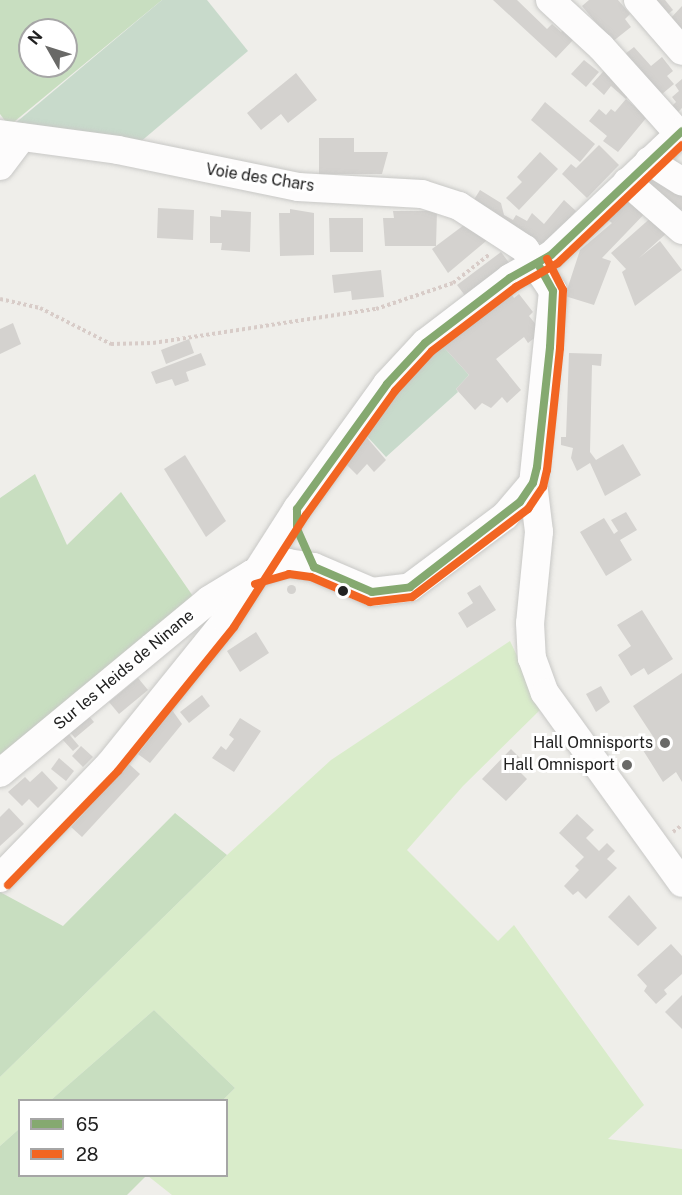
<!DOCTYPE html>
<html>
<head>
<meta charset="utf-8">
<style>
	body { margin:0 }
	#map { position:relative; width:682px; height:1195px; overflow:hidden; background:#efeeea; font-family:"Public Sans",sans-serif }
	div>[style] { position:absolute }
	.grass>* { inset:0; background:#d9ecca }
	.forest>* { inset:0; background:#c8dec0 }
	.cemetery>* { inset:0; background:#c8dacb }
	.building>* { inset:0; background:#d4d2cf }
	.round { border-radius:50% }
	.path>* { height:4px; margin-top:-2px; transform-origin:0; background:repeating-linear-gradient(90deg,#d8ccc8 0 3px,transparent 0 6px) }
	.roads { filter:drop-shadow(0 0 2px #c8c8c6) drop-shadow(0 0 2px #c8c8c6) }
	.minor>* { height:28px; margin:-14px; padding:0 14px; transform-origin:14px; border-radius:14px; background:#fdfcfc }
	.bus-1>* { height:8px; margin:-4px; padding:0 4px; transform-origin:4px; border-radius:4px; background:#85a970 }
	.bus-2>* { height:8px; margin:-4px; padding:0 4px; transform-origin:4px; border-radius:4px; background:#f26522 }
	.dots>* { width:16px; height:16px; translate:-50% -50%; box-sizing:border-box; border:3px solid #fff; border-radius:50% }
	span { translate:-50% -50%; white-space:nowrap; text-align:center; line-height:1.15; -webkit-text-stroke:6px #fff; paint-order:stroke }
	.street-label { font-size:16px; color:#212121 }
	.poi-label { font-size:16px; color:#212121 }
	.right { translate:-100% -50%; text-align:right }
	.legend { position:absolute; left:18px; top:1099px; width:210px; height:78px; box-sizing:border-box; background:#fff; border:2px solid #a6a6a6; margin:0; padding:8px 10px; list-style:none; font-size:18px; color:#212121 }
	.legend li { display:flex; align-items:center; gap:12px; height:30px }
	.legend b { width:30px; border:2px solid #a6a6a6 }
	.north { position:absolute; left:18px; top:18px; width:60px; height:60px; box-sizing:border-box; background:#fff; border:2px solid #a6a6a6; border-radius:50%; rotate:309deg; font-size:16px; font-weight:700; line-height:24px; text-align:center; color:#212121 }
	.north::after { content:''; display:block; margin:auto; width:21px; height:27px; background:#696967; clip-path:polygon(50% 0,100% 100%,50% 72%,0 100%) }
</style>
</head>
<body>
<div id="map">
	<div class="grass">
		<i style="clip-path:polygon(510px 641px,542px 708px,463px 786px,407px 850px,498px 941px,514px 925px,644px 1105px,608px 1139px,682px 1149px,682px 1195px,172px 1195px,148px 1176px,226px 1176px,226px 1100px,223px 1100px,235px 1088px,154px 1010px,51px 1100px,20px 1100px,19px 1129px,0 1146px,0 1077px,227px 855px,331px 760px)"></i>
	</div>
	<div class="forest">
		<i style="clip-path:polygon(evenodd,0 0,162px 0,9px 126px,0 114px,0 0,30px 30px,66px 30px,66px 66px,30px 66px,30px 30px)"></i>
		<i style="clip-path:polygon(35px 474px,67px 545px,121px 492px,197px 602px,0 755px,0 498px)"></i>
		<i style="clip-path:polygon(175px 813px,227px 855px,0 1077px,0 892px,63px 926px)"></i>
		<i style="clip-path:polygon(154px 1010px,235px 1088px,223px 1100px,51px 1100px)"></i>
		<i style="clip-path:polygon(19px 1129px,20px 1176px,146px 1176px,127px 1195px,0 1195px,0 1146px)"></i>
	</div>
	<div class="cemetery">
		<i style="clip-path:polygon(162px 0,207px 0,248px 51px,139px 143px,13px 125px)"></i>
		<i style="clip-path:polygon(441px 344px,469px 375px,456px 389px,458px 392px,386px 457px,364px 433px,399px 385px)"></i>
	</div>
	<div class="building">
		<i style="clip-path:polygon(493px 0,517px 0,547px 29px,552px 24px,561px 32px,565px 28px,575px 38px,556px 58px)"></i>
		<i style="clip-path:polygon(589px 0,618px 0,630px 14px,625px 19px,631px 27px,612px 42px,582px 6px)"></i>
		<i style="clip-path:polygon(645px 0,665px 0,673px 10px,662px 19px)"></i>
		<i style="clip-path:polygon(682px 6px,682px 31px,669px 20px)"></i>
		<i style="clip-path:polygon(634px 47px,651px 66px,662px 57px,673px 71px,667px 76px,674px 84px,656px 99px,620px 58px)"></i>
		<i style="clip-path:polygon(584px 60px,599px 72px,586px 87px,571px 74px)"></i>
		<i style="clip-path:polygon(610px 64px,635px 89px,626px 99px,611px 86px,604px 95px,592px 84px)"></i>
		<i style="clip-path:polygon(296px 73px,317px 100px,288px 123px,281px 114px,261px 130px,247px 113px)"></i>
		<i style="clip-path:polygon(682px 79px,682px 108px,675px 115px,657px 100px,663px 95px,672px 105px,669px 109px,676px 102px,672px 97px,679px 91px,675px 85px)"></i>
		<i style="clip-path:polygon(626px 99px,647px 117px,618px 152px,603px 141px,607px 136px,589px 121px,599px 109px,606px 115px,611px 109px,615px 112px)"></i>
		<i style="clip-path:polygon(545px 102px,595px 144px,580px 162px,531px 120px)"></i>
		<i style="clip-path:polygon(319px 138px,354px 138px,354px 152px,388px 152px,382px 174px,319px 174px)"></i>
		<i style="clip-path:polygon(599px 145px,619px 165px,587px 198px,562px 174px,571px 164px,576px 168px)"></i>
		<i style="clip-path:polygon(540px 152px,558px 169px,519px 210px,506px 198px,522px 182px,517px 177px)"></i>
		<i style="clip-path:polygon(653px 171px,682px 196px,682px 209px,676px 217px,641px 191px)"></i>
		<i style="clip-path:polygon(480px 190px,501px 203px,504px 215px,513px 220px,516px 215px,527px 221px,532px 213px,544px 224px,564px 200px,576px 211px,548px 243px,542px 244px,470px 206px)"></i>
		<i style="clip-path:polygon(631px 194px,651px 207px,602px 258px,611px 261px,594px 305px,565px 296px,580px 250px,612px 223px,608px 220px)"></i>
		<i style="clip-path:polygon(158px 208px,194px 210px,193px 240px,157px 238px)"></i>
		<i style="clip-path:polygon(290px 209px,314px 213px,314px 255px,280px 256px,279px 213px,290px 213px)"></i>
		<i style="clip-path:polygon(221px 210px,251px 212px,250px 252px,221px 250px,222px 243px,210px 243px,210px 216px,221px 217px)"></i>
		<i style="clip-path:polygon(393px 211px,437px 211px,436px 246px,385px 246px,383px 218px,394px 218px)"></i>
		<i style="clip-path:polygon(654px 215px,669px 231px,639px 258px,660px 241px,682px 270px,635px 306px,622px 272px,626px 269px,611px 253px)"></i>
		<i style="clip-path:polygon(329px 218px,363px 218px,363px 252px,330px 252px)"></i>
		<i style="clip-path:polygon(468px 222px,492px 236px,448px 273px,432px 249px)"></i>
		<i style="clip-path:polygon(501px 252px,510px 264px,466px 297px,457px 285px)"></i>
		<i style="clip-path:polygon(381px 270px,384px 297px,352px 300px,351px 291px,334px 293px,332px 275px)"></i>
		<i style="clip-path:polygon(507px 288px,514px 298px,519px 294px,533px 312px,529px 316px,542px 332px,528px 343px,524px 337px,496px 359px,521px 390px,507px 403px,502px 397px,491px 408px,482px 403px,475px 410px,456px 389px,469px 375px,440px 343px)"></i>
		<i style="clip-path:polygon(13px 323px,21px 344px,0 354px,0 329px)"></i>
		<i style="clip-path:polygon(189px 339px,194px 353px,166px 364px,161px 350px)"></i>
		<i style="clip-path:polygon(201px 353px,206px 365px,186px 372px,189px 381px,175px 386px,172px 379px,156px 384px,151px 372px)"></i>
		<i style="clip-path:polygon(569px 353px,602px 354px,601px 366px,592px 365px,590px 452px,596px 460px,623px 444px,641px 475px,605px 496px,590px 463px,577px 471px,571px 458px,573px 448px,561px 445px,561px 437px,566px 437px)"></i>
		<i style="clip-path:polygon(363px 433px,386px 460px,374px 472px,367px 464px,357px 475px,344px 462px)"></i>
		<i style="clip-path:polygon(185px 455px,226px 521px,206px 537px,164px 469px)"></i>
		<i style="clip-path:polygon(626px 512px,637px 530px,620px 540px,632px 560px,606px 576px,580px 532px,604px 518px,614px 534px,618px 531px,611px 520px)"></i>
		<i class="round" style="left:286.5px;top:584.5px;width:9px;height:9px"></i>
		<i style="clip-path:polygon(480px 585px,496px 610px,467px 628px,458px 613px,473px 603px,467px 593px)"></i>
		<i style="clip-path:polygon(642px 610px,673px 659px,648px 675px,644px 668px,631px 676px,618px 655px,631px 646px,617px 625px)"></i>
		<i style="clip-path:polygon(256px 632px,269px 653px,240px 672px,227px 651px)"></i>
		<i style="clip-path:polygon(682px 673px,682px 782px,676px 772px,663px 782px,641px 747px,654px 738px,633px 706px)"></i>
		<i style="clip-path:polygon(138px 678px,148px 690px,119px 714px,109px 702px)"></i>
		<i style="clip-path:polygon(601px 686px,610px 702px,596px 712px,586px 694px)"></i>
		<i style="clip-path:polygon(202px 695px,210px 706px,189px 723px,180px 712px)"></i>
		<i style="clip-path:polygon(172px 710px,182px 724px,150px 763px,138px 754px)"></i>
		<i style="clip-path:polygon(88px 715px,94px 722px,75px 738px,69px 731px)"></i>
		<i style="clip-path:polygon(240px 718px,261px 731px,234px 772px,212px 758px,221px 746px,226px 750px,234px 739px,229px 735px)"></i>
		<i style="clip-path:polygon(68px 733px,79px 746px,73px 751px,62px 739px)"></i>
		<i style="clip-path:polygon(81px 746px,93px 757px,83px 767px,72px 756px)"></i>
		<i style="clip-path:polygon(511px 749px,528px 766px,521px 773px,527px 779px,506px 801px,482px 779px)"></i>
		<i style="clip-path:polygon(59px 758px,74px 771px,66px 781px,51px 769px)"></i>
		<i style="clip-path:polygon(129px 764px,140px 774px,82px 837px,71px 827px)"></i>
		<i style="clip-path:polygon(42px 771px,58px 788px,38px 808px,29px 799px,22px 806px,8px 792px,25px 777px,30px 782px)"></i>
		<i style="clip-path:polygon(9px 808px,24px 824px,0 846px,0 817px)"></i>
		<i style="clip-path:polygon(577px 814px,594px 830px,586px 838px,599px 851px,607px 843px,615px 851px,607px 859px,617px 868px,586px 899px,578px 891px,573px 895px,564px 886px,579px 870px,575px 866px,584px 857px,559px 833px)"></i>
		<i style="clip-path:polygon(629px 895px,657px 928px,638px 946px,608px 917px)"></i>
		<i style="clip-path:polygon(671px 944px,682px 956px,682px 974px,664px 990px,667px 994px,656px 1004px,644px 991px,647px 986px,637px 975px)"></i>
		<i style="clip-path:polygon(682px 995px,682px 1029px,665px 1012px)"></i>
	</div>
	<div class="path">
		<i style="left:0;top:299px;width:41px;rotate:12.7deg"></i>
		<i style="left:40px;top:308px;width:80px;rotate:26.9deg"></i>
		<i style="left:111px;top:344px;width:42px;rotate:-1.4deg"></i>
		<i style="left:153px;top:343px;width:226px;rotate:-8.7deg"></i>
		<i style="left:376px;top:309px;width:81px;rotate:-18.7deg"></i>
		<i style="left:453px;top:283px;width:47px;rotate:-38.1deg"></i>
		<i style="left:673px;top:832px;width:11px;rotate:-38deg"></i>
	</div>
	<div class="roads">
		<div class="minor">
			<i style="left:550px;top:0;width:69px;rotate:42.7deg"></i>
			<i style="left:601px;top:47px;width:117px;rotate:48.1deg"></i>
			<i style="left:638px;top:0;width:67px;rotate:49.2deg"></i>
			<i style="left:0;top:134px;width:119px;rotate:7.7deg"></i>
			<i style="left:118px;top:150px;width:184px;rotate:11.6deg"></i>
			<i style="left:298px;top:187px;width:124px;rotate:3.2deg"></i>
			<i style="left:422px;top:194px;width:39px;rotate:18deg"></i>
			<i style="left:459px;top:206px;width:79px;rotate:33.1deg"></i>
			<i style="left:525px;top:249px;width:50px;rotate:56.3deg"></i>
			<i style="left:553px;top:291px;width:193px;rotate:95.9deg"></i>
			<i style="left:533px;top:483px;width:49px;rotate:83deg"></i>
			<i style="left:539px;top:532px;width:91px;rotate:95.6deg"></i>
			<i style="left:530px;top:623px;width:35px;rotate:87deg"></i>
			<i style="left:532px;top:658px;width:37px;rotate:70deg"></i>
			<i style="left:545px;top:693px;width:234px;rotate:54.2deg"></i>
			<i style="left:649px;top:161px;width:39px;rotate:32deg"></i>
			<i style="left:0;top:166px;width:36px;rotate:-53deg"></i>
			<i style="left:627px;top:182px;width:73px;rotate:41.1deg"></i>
			<i style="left:0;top:773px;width:271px;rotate:-39.6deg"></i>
			<i style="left:209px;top:600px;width:50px;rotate:-31.2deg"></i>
			<i style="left:252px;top:574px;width:38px;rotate:-17deg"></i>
			<i style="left:288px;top:563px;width:26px;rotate:9deg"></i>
			<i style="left:314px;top:567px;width:63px;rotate:23.3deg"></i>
			<i style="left:372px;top:592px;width:38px;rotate:-7deg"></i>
			<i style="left:410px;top:587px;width:119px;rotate:-36.8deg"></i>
			<i style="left:505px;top:516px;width:43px;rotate:-49.7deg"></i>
			<i style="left:0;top:878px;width:158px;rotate:-46deg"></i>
			<i style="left:110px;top:764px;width:185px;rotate:-51.1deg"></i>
			<i style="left:226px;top:620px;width:132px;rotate:-57.4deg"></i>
			<i style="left:297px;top:509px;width:154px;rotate:-54.2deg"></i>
			<i style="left:387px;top:384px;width:56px;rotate:-47.2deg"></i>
			<i style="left:425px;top:343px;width:107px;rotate:-37.4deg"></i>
			<i style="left:510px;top:278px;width:47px;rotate:-29.3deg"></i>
			<i style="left:551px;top:255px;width:180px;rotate:-43.4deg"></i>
		</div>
	</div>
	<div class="bus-1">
		<i style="left:297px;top:509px;width:20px;rotate:90deg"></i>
		<i style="left:297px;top:529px;width:42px;rotate:65.9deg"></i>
		<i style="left:314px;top:567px;width:63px;rotate:23.3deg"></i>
		<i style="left:372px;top:592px;width:38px;rotate:-7deg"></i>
		<i style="left:410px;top:587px;width:139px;rotate:-37.7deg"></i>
		<i style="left:520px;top:502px;width:23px;rotate:-56deg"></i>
		<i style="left:533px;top:483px;width:16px;rotate:-76deg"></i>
		<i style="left:537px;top:467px;width:121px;rotate:-83.8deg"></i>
		<i style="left:550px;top:347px;width:56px;rotate:-86.9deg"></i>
		<i style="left:553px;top:291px;width:31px;rotate:-119deg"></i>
		<i style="left:297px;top:509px;width:154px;rotate:-54.2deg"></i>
		<i style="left:387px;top:384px;width:56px;rotate:-47.2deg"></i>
		<i style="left:425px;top:343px;width:107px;rotate:-37.4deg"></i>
		<i style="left:510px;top:278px;width:47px;rotate:-29.3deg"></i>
		<i style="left:551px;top:255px;width:180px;rotate:-43.4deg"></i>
	</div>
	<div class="bus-2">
		<i style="left:255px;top:584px;width:35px;rotate:-16deg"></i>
		<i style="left:289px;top:574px;width:22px;rotate:8deg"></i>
		<i style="left:311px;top:577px;width:64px;rotate:23deg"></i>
		<i style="left:370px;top:602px;width:42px;rotate:-6.8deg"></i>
		<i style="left:412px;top:597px;width:146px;rotate:-37.2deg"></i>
		<i style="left:528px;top:509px;width:27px;rotate:-56deg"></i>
		<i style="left:543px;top:487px;width:17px;rotate:-77deg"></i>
		<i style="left:547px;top:470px;width:123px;rotate:-83.9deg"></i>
		<i style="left:560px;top:348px;width:58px;rotate:-87deg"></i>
		<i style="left:563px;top:290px;width:35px;rotate:-117deg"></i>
		<i style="left:8px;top:885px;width:158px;rotate:-46deg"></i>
		<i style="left:118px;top:771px;width:185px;rotate:-51.1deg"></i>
		<i style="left:234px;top:627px;width:133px;rotate:-57.3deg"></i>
		<i style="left:306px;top:515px;width:153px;rotate:-54.3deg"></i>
		<i style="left:395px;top:391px;width:54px;rotate:-47.2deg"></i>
		<i style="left:432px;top:351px;width:106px;rotate:-37.3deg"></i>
		<i style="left:516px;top:287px;width:48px;rotate:-29.7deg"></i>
		<i style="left:558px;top:263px;width:171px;rotate:-43.6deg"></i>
	</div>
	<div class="dots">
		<i style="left:343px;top:591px;background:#212121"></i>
		<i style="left:665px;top:743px;background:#696967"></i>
		<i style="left:627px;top:765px;background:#696967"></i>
	</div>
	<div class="street-label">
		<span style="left:260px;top:178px;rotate:9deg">Voie des Chars</span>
		<span style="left:124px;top:670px;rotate:-40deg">Sur les Heids de Ninane</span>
	</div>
	<div class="poi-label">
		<span class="right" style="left:653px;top:743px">Hall Omnisports</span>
		<span class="right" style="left:615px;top:765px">Hall Omnisport</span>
	</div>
	<ul class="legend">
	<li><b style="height:8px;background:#85a970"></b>65</li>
	<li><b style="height:8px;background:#f26522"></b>28</li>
	</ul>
	<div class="north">N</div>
</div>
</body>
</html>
